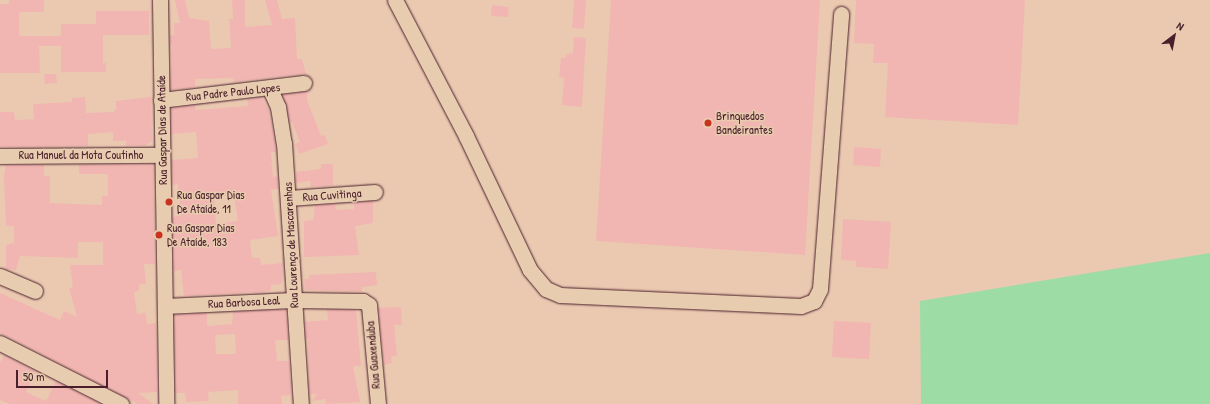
<!DOCTYPE html>
<html>
<head>
<meta charset="utf-8">
<style>
	body { margin:0 }
	#map { position:relative; width:1210px; height:404px; overflow:hidden; background:#ebc9b1; font-family:"Patrick Hand",sans-serif }
	div>[style] { position:absolute }
	.green>* { inset:0; background:#9ddca4 }
	.building>* { inset:0; background:#f1b6b1 }
	.roads { filter:drop-shadow(0 0 1px #4a1f2b) drop-shadow(0 0 1px #4a1f2b) }
	.minor>* { height:15px; margin:-7.5px; padding:0 7.5px; transform-origin:7.5px; border-radius:7.5px; background:#e8ccaf }
	.dots>* { width:11px; height:11px; translate:-50% -50%; box-sizing:border-box; border:2px solid #e8ccaf; border-radius:50% }
	span { translate:-50% -50%; white-space:nowrap; text-align:center; line-height:1.15; -webkit-text-stroke:3px #e8ccaf; paint-order:stroke }
	.street-label { font-size:12px; color:#4a1f2b }
	.poi-label { font-size:12px; color:#4a1f2b }
	.left { translate:0 -50%; text-align:left }
	.north { position:absolute; left:1154px; top:16px; width:40px; height:40px; -webkit-text-stroke:3px #e8ccaf; paint-order:stroke; rotate:32deg; font-size:11px; font-weight:700; line-height:16px; text-align:center; color:#4a1f2b }
	.north::after { content:''; display:block; margin:auto; width:14px; height:18px; background:#4a1f2b; clip-path:polygon(50% 0,100% 100%,50% 72%,0 100%) }
	.scale { position:absolute; left:16px; top:370px; width:92px; height:18px; box-sizing:border-box; border:2px solid #4a1f2b; border-top:0; padding-left:5px; font-size:12px; line-height:14px; white-space:nowrap; color:#4a1f2b; -webkit-text-stroke:3px #e8ccaf; paint-order:stroke }
</style>
</head>
<body>
<div id="map">
	<div class="green">
		<i style="clip-path:polygon(1210px 253px,1210px 404px,921px 404px,920px 301px)"></i>
	</div>
	<div class="building">
		<i style="clip-path:polygon(9px 0,44px 0,44px 12px,19px 12px,19px 36px,61px 36px,61px 24px,96px 24px,96px 11px,149px 11px,149px 35px,103px 35px,103px 63px,106px 63px,106px 72px,61px 72px,61px 46px,39px 46px,40px 73px,0 73px,0 4px,9px 4px)"></i>
		<i style="clip-path:polygon(175px 0,185px 0,189px 18px,209px 21px,211px 49px,231px 48px,229px 19px,233px 19px,232px 0,245px 0,245px 27px,272px 25px,265px 0,277px 0,282px 19px,295px 18px,297px 59px,302px 59px,306px 74px,234px 82px,233px 78px,195px 79px,195px 87px,170px 90px,172px 45px,170px 45px,170px 36px,174px 35px,174px 23px,180px 23px)"></i>
		<i style="clip-path:polygon(574px 0,586px 0,584px 29px,572px 28px)"></i>
		<i style="clip-path:polygon(611px 0,820px 0,805px 255px,596px 241px)"></i>
		<i style="clip-path:polygon(856px 0,1025px 0,1018px 125px,885px 117px,888px 63px,873px 63px,874px 44px,854px 43px)"></i>
		<i style="clip-path:polygon(492px 5px,509px 7px,508px 17px,491px 16px)"></i>
		<i style="clip-path:polygon(574px 37px,586px 38px,582px 107px,562px 105px,564px 78px,559px 77px,561px 58px,565px 58px,566px 55px,573px 53px)"></i>
		<i style="clip-path:polygon(44px 74px,56px 74px,57px 83px,45px 84px)"></i>
		<i style="clip-path:polygon(307px 91px,307px 100px,321px 136px,325px 135px,328px 144px,299px 154px,295px 144px,300px 142px,292px 122px,290px 123px,282px 95px)"></i>
		<i style="clip-path:polygon(85px 97px,86px 113px,113px 112px,116px 110px,116px 101px,151px 97px,152px 141px,144px 146px,126px 146px,126px 141px,113px 141px,113px 132px,88px 134px,88px 146px,0 147px,0 112px,14px 112px,15px 120px,34px 119px,33px 104px,72px 102px,72px 98px)"></i>
		<i style="clip-path:polygon(evenodd,262px 97px,269px 110px,275px 144px,276px 152px,271px 152px,272px 163px,268px 164px,272px 164px,273px 177px,277px 176px,278px 189px,271px 190px,278px 236px,250px 240px,252px 258px,260px 258px,261px 265px,283px 263px,282px 284px,271px 285px,271px 290px,263px 292px,184px 296px,181px 270px,174px 271px,172px 217px,181px 216px,178px 184px,172px 185px,171px 160px,198px 158px,196px 132px,171px 134px,171px 108px,195px 105px,196px 110px,248px 106px,247px 99px,262px 97px,234px 195px,238px 221px,216px 224px,214px 197px,234px 195px)"></i>
		<i style="clip-path:polygon(854px 147px,881px 149px,880px 167px,853px 165px)"></i>
		<i style="clip-path:polygon(153px 164px,155px 264px,144px 264px,146px 284px,139px 284px,139px 291px,134px 292px,137px 314px,146px 313px,147px 324px,156px 323px,157px 392px,138px 393px,153px 404px,138px 404px,0 333px,0 293px,60px 320px,64px 311px,77px 317px,69px 288px,73px 287px,70px 265px,103px 265px,103px 242px,78px 242px,78px 258px,20px 256px,16px 270px,6px 269px,6px 245px,14px 243px,14px 226px,6px 226px,4px 176px,6px 165px,44px 165px,44px 176px,50px 176px,50px 203px,102px 205px,102px 196px,108px 196px,108px 174px,79px 174px,79px 165px)"></i>
		<i style="clip-path:polygon(321px 164px,333px 164px,333px 186px,311px 187px,310px 181px,296px 183px,296px 172px,321px 169px)"></i>
		<i style="clip-path:polygon(373px 201px,373px 223px,355px 226px,359px 255px,304px 257px,304px 221px,313px 220px,315px 205px,335px 204px,336px 210px,354px 209px,354px 202px)"></i>
		<i style="clip-path:polygon(843px 219px,891px 222px,888px 269px,856px 267px,856px 261px,841px 260px)"></i>
		<i style="clip-path:polygon(376px 272px,377px 285px,362px 287px,362px 292px,305px 290px,304px 279px,309px 279px,309px 275px)"></i>
		<i style="clip-path:polygon(401px 307px,402px 325px,394px 325px,397px 356px,391px 356px,392px 363px,384px 365px,378px 308px)"></i>
		<i style="clip-path:polygon(evenodd,286px 309px,288px 340px,275px 340px,277px 361px,289px 361px,291px 395px,281px 396px,282px 404px,238px 404px,238px 390px,208px 392px,209px 401px,186px 402px,185px 393px,175px 393px,174px 315px,207px 313px,207px 326px,232px 324px,233px 312px,286px 309px,235px 334px,236px 354px,216px 354px,215px 335px,235px 334px)"></i>
		<i style="clip-path:polygon(327px 309px,356px 310px,361px 366px,353px 366px,360px 402px,326px 404px,325px 399px,312px 401px,317px 394px,309px 394px,308px 338px,306px 338px,305px 322px,328px 320px)"></i>
		<i style="clip-path:polygon(834px 321px,871px 323px,869px 359px,832px 357px)"></i>
		<i style="clip-path:polygon(4px 355px,35px 371px,26px 392px,46px 401px,56px 381px,101px 404px,10px 404px,0 400px,0 363px)"></i>
	</div>
	<div class="roads">
		<div class="minor">
			<i style="left:160px;top:0;width:404px;rotate:89.1deg"></i>
			<i style="left:395px;top:0;width:153px;rotate:62.4deg"></i>
			<i style="left:466px;top:136px;width:148px;rotate:64.5deg"></i>
			<i style="left:530px;top:270px;width:25px;rotate:50deg"></i>
			<i style="left:546px;top:289px;width:15px;rotate:23deg"></i>
			<i style="left:560px;top:295px;width:241px;rotate:2.6deg"></i>
			<i style="left:801px;top:306px;width:14px;rotate:-21deg"></i>
			<i style="left:814px;top:301px;width:13px;rotate:-63deg"></i>
			<i style="left:820px;top:289px;width:276px;rotate:-85.6deg"></i>
			<i style="left:270px;top:89px;width:20px;rotate:66deg"></i>
			<i style="left:278px;top:107px;width:36px;rotate:81deg"></i>
			<i style="left:284px;top:143px;width:262px;rotate:86.3deg"></i>
			<i style="left:161px;top:100px;width:144px;rotate:-6.8deg"></i>
			<i style="left:0;top:156px;width:162px;rotate:-0.4deg"></i>
			<i style="left:289px;top:198px;width:86px;rotate:-4deg"></i>
			<i style="left:0;top:276px;width:38px;rotate:23deg"></i>
			<i style="left:165px;top:306px;width:128px;rotate:-2.7deg"></i>
			<i style="left:293px;top:300px;width:70px;rotate:0.8deg"></i>
			<i style="left:363px;top:301px;width:7px;rotate:34deg"></i>
			<i style="left:369px;top:305px;width:99px;rotate:84.8deg"></i>
			<i style="left:0;top:343px;width:136px;rotate:26.8deg"></i>
		</div>
	</div>
	<div class="dots">
		<i style="left:708px;top:123px;background:#c8321e"></i>
		<i style="left:169px;top:202px;background:#c8321e"></i>
		<i style="left:159px;top:235px;background:#c8321e"></i>
	</div>
	<div class="street-label">
		<span style="left:233px;top:92px;rotate:-6deg">Rua Padre Paulo Lopes</span>
		<span style="left:162px;top:130px;rotate:-91deg">Rua Gaspar Dias de Ataíde</span>
		<span style="left:81px;top:155px">Rua Manuel da Mota Coutinho</span>
		<span style="left:332px;top:195px;rotate:-4deg">Rua Cuvitinga</span>
		<span style="left:291px;top:245px;rotate:-93deg">Rua Lourenço de Mascarenhas</span>
		<span style="left:244px;top:302px;rotate:-3deg">Rua Barbosa Leal</span>
		<span style="left:373px;top:355px;rotate:-95deg">Rua Guaxenduba</span>
	</div>
	<div class="poi-label">
		<span class="left" style="left:716px;top:123px">Brinquedos<br>Bandeirantes</span>
		<span class="left" style="left:177px;top:202px">Rua Gaspar Dias<br>De Ataíde, 11</span>
		<span class="left" style="left:167px;top:235px">Rua Gaspar Dias<br>De Ataíde, 183</span>
	</div>
	<div class="north">N</div>
	<div class="scale">50 m</div>
</div>
</body>
</html>
